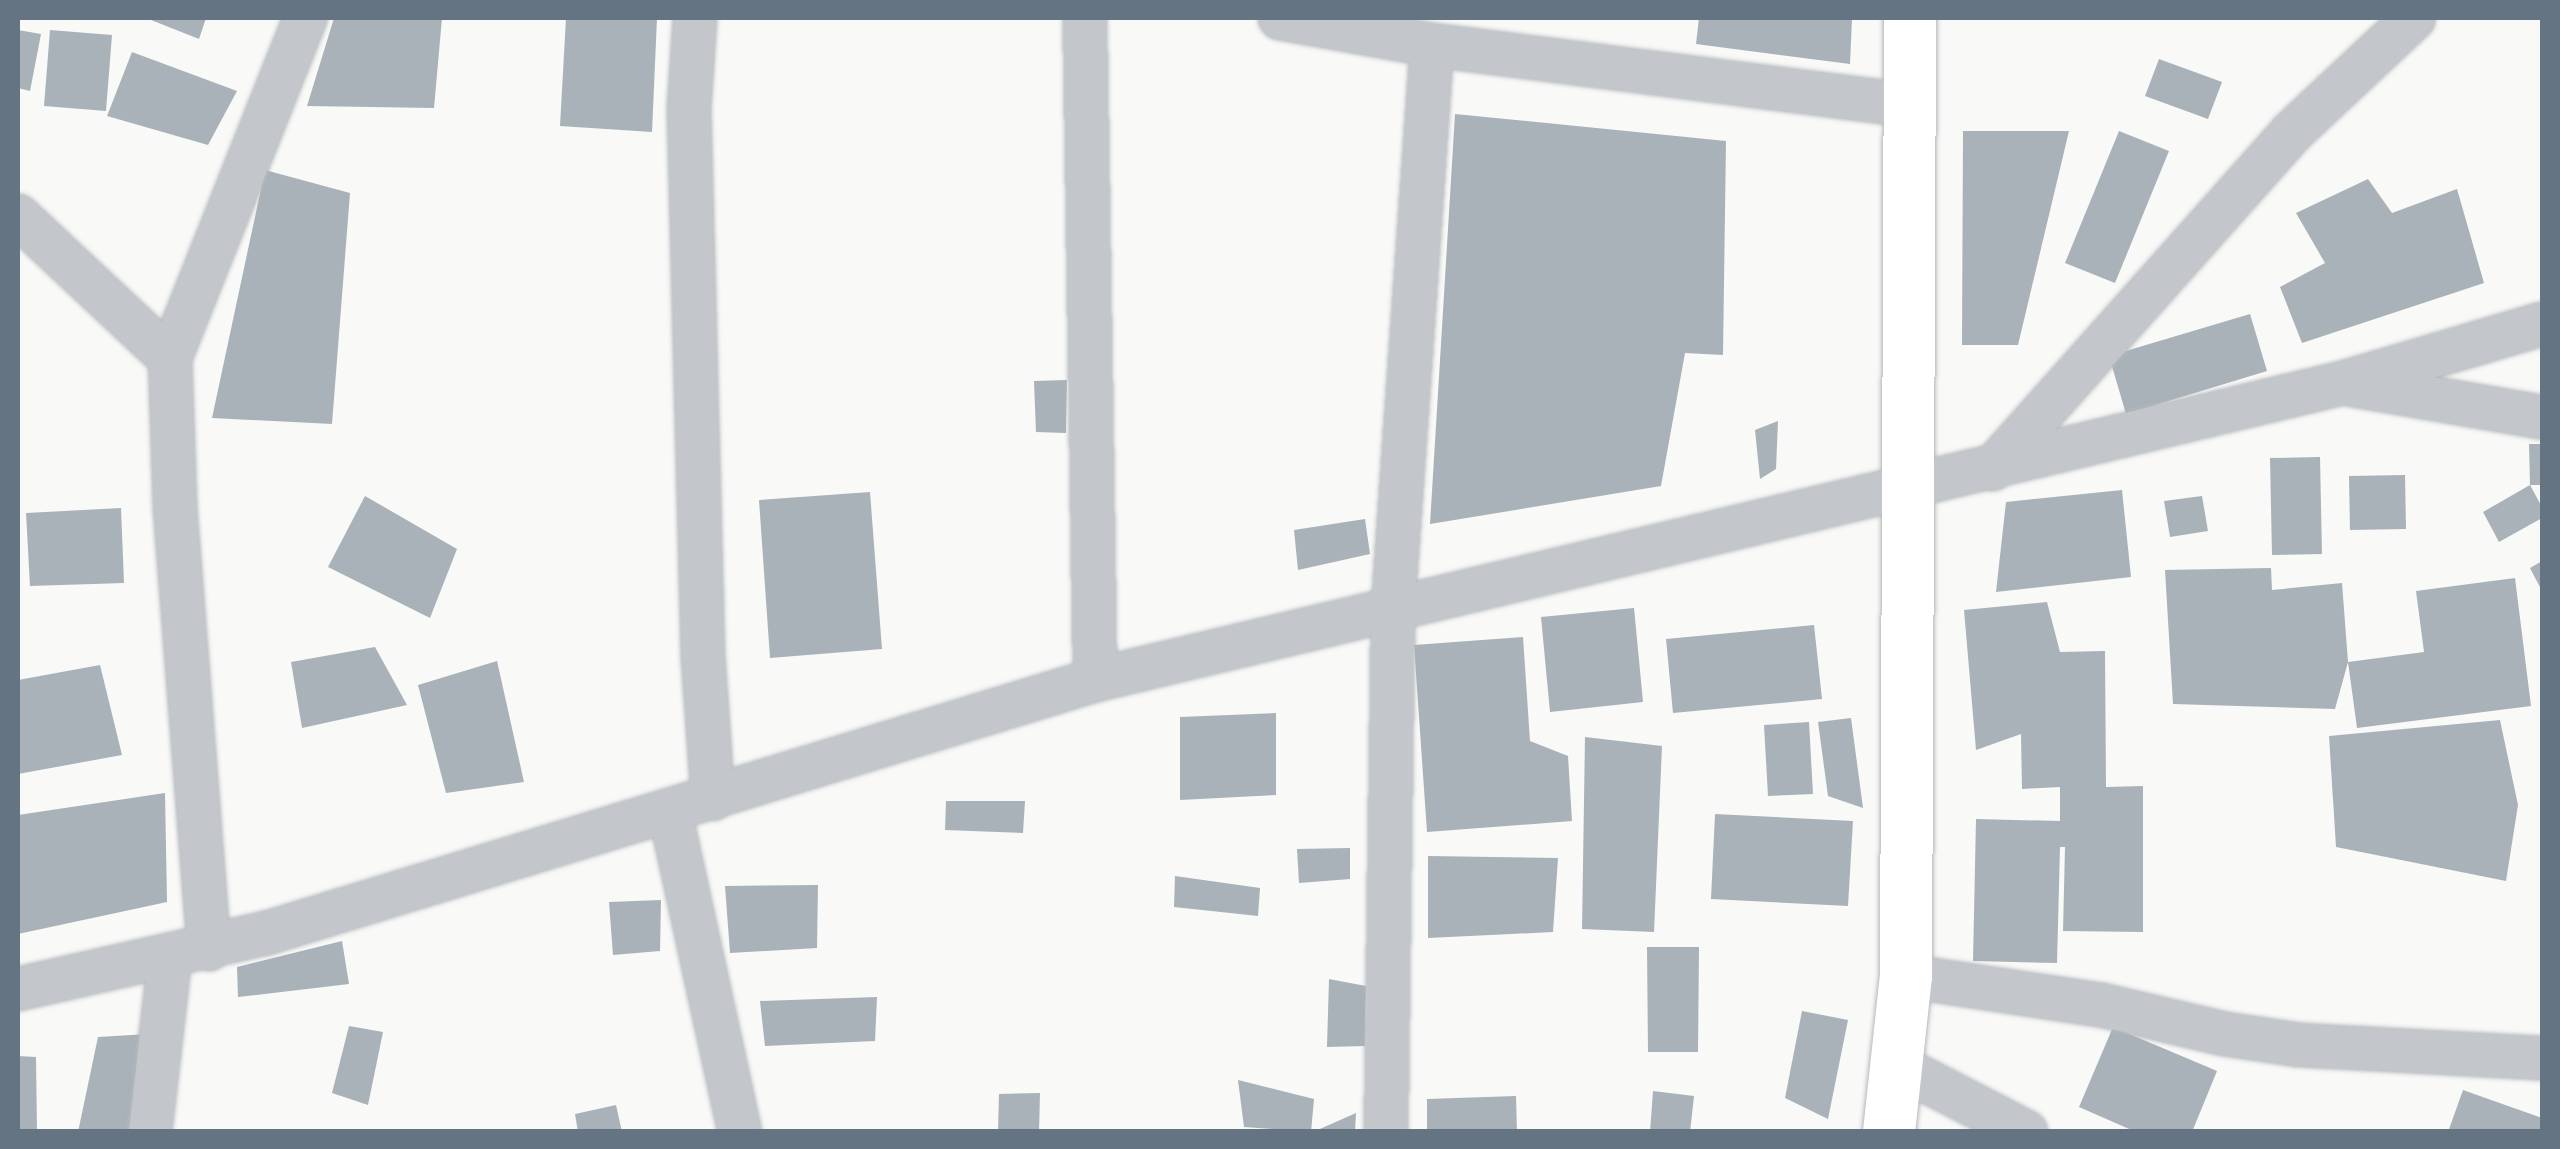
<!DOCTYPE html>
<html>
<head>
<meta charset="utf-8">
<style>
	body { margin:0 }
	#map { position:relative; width:2560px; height:1149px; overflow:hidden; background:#f9f9f7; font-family:Helvetica,sans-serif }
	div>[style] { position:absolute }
	.building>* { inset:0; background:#a9b2b8 }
	.roads { filter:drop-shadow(0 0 2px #b4b9bd) drop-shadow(0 0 2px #b4b9bd) }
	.minor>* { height:42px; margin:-21px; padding:0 21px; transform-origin:21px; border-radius:21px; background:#c3c7cb }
	.major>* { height:52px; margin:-26px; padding:0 26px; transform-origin:26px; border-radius:26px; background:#fff }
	span { translate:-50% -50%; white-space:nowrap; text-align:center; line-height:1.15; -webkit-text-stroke:10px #fff; paint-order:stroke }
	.frame { position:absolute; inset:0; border:20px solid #657482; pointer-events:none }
</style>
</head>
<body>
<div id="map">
	<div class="building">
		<i style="clip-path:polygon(146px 18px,206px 18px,199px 39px)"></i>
		<i style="clip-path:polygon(334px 18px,442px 18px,434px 108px,307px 106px)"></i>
		<i style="clip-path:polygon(566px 18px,657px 18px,652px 132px,560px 126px)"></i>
		<i style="clip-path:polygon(1699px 18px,1852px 18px,1850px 64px,1696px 44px)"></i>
		<i style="clip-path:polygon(18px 30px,41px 34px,30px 91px,18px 88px)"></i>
		<i style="clip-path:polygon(50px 30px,112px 35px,106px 111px,44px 106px)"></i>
		<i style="clip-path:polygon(132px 52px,237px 91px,208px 145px,107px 116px)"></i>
		<i style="clip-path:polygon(2159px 59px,2222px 82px,2208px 119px,2145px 96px)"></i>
		<i style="clip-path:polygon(1455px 114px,1726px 141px,1723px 355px,1685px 353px,1661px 486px,1430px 524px)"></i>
		<i style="clip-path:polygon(1963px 131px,2069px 131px,2018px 345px,1962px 345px)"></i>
		<i style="clip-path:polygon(2119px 131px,2169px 151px,2115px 283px,2065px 263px)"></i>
		<i style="clip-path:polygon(265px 170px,350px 193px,332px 424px,212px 418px)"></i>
		<i style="clip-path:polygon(2368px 179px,2392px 213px,2457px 189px,2484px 283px,2302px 343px,2280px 287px,2325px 263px,2296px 213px)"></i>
		<i style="clip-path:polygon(2250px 314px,2267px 371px,2126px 414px,2109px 356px)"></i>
		<i style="clip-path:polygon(1067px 380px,1066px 433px,1036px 432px,1034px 381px)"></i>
		<i style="clip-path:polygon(1778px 421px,1776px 469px,1760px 479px,1755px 430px)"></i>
		<i style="clip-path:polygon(2529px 444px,2542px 444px,2542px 485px,2530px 485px)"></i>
		<i style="clip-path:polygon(2320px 457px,2322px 554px,2272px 555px,2270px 458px)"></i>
		<i style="clip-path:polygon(2405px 475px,2406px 529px,2350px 530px,2349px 476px)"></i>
		<i style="clip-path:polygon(2530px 485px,2542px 507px,2542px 518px,2499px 542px,2483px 512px)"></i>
		<i style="clip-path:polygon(2122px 490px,2131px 577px,1996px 592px,2006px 502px)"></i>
		<i style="clip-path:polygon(870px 492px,882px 649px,770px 658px,759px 500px)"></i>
		<i style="clip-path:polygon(365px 496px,457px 549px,430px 618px,328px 567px)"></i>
		<i style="clip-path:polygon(2202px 496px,2208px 531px,2170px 537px,2164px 501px)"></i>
		<i style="clip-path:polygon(121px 508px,124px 583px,30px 586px,26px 513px)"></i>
		<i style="clip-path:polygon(1365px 519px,1370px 554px,1298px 570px,1294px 530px)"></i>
		<i style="clip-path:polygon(2542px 561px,2542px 591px,2530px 568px)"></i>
		<i style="clip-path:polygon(2271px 568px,2272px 590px,2342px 583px,2348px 662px,2335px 709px,2173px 704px,2165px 570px)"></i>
		<i style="clip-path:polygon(2515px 578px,2531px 706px,2357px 728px,2348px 662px,2424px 652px,2416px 591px)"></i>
		<i style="clip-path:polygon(2047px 602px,2060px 652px,2105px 651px,2106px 787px,2143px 786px,2143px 932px,2063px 931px,2065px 847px,2060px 847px,2057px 963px,1973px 961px,1976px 819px,2060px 821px,2060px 787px,2022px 789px,2021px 734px,1976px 750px,1964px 610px)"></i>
		<i style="clip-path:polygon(1634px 608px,1643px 702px,1550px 712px,1541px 617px)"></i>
		<i style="clip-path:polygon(1814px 625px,1822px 699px,1673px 713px,1666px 639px)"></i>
		<i style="clip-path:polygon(1523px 637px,1530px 741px,1568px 756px,1572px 821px,1427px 832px,1414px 645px)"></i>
		<i style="clip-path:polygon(375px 647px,407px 705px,302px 728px,291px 662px)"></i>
		<i style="clip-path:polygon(497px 661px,524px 782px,446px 793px,418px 685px)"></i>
		<i style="clip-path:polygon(100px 665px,122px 755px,18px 774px,18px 680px)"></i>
		<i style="clip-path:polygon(1276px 713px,1276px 795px,1180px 800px,1180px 717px)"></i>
		<i style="clip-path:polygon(1851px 718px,1863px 808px,1828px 796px,1818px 722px)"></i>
		<i style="clip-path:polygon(2500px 720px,2518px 805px,2506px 881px,2336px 847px,2329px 736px)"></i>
		<i style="clip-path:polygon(1809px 722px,1813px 794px,1768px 796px,1764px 725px)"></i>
		<i style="clip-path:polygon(1585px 737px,1662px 746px,1654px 932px,1582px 929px)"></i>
		<i style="clip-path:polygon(165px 793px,167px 902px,18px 934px,18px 815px)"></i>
		<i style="clip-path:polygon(946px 801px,1025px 801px,1023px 833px,945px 830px)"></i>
		<i style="clip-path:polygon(1715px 814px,1853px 821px,1848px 906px,1711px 899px)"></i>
		<i style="clip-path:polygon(1350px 848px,1350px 879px,1299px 883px,1297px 849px)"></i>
		<i style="clip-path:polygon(1428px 856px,1558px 858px,1553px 932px,1428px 938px)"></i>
		<i style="clip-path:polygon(1175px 876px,1260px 888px,1258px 916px,1174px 907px)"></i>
		<i style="clip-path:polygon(818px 885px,817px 948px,730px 953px,725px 886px)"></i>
		<i style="clip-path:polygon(661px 900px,660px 951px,613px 955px,609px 902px)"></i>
		<i style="clip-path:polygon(342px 941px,349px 984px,238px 997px,237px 967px)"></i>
		<i style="clip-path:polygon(1647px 947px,1699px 947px,1698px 1052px,1648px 1052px)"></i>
		<i style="clip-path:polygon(1329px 979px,1366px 986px,1365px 1046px,1327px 1047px)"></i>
		<i style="clip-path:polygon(877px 997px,875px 1041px,765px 1046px,760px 1001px)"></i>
		<i style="clip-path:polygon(1802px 1011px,1848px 1020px,1828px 1119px,1785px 1098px)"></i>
		<i style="clip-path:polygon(349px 1026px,383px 1032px,368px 1105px,332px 1093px)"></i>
		<i style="clip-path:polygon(2113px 1027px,2217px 1071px,2192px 1132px,2136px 1132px,2079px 1107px)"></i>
		<i style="clip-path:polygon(148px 1034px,143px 1132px,78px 1132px,98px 1037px)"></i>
		<i style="clip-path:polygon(18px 1056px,36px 1057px,37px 1132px,18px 1132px)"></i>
		<i style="clip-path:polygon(1238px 1080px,1314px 1099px,1311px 1132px,1244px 1127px)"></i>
		<i style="clip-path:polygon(2463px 1090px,2542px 1118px,2542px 1132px,2448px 1132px)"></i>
		<i style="clip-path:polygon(1653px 1091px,1694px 1096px,1690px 1132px,1650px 1132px)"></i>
		<i style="clip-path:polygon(1040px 1093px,1039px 1132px,998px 1132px,999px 1094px)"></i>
		<i style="clip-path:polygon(1516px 1096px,1517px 1132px,1427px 1132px,1427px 1099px)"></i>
		<i style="clip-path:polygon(616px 1105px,622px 1132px,578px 1132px,575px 1114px)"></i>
		<i style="clip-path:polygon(1356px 1113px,1355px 1132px,1313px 1132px)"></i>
	</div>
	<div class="roads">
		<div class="minor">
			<i style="left:695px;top:18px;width:90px;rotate:93.8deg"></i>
			<i style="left:689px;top:108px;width:548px;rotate:88.54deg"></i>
			<i style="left:703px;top:656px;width:143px;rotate:86deg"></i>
			<i style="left:1085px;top:18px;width:662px;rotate:89.13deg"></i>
			<i style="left:1280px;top:18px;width:154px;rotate:10.1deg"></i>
			<i style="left:1432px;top:45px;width:480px;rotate:7.2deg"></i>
			<i style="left:18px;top:216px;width:208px;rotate:43.1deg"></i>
			<i style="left:2354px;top:385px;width:191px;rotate:9.7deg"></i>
			<i style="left:1992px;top:469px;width:450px;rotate:-48.3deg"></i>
			<i style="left:2291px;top:133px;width:168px;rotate:-43.1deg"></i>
			<i style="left:670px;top:812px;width:328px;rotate:77.7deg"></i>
			<i style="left:209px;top:949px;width:443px;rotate:-94.4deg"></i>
			<i style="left:175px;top:507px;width:149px;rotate:-91.9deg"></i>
			<i style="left:170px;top:358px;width:366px;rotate:-68.3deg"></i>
			<i style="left:1906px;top:976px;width:197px;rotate:8.5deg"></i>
			<i style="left:2101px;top:1005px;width:127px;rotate:13.2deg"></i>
			<i style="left:2225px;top:1034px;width:75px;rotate:8.5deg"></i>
			<i style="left:2299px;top:1045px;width:243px;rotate:3.1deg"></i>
			<i style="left:18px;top:989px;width:255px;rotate:-12.7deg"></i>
			<i style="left:267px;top:933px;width:866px;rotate:-16.99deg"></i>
			<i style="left:1095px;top:680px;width:1283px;rotate:-13.39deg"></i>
			<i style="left:2343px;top:383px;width:208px;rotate:-16.5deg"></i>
			<i style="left:1898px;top:1066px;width:144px;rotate:27.3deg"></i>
			<i style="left:150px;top:1132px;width:176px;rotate:-83.5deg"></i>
			<i style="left:1386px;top:1132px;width:523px;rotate:-89.23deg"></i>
			<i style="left:1393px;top:609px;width:565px;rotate:-86.04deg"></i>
		</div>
		<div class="major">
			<i style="left:1889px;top:1132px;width:157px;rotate:-83.8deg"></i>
			<i style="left:1906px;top:976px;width:958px;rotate:-89.76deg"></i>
		</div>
	</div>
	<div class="frame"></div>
</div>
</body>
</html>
